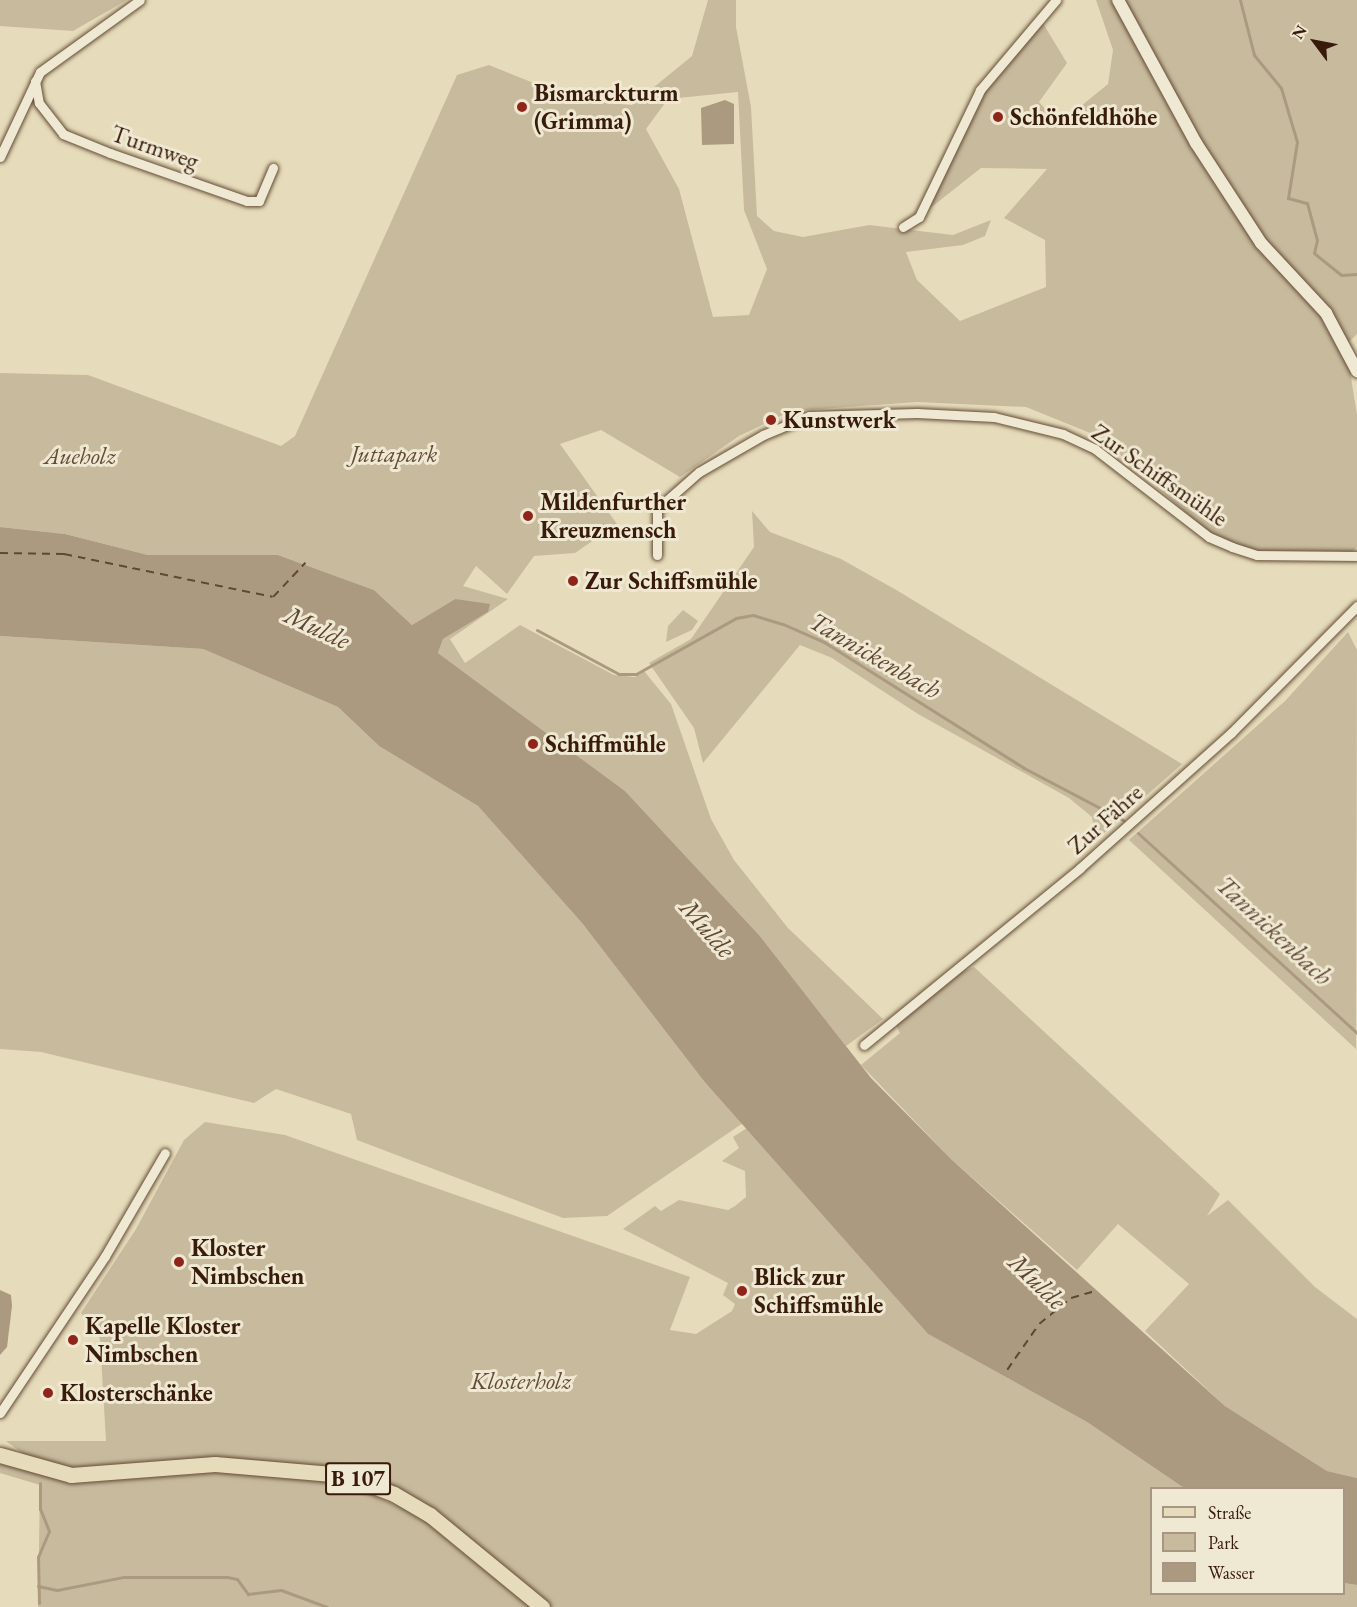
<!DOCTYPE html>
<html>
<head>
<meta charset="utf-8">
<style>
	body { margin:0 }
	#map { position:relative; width:1357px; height:1607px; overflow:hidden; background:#e6dcbb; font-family:"EB Garamond",serif }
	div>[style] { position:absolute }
	.green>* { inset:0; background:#c8bb9d }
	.water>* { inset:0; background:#ab9a7f }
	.stream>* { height:3px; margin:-1.5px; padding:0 1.5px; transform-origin:1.5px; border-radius:1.5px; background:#ab9a7f }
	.ferry>* { height:1.5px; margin-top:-0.75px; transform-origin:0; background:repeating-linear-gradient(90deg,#604733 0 8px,transparent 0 14px) }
	.roads { filter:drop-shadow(0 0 2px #644b36) drop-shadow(0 0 2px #644b36) }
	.minor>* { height:9px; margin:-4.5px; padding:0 4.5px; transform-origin:4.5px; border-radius:4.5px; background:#efe8d3 }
	.tertiary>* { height:12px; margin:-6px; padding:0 6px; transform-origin:6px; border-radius:6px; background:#efe8d3 }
	.primary>* { height:15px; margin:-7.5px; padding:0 7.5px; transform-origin:7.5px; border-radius:7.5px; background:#e6dcbb }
	.dots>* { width:16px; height:16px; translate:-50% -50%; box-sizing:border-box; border:3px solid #efe8d3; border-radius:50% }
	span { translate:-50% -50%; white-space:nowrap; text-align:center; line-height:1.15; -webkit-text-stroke:6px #efe8d3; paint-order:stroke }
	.shield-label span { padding:2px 4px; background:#efe8d3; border:2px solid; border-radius:4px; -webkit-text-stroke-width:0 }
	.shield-label { font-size:22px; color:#381b0a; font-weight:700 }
	.poi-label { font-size:24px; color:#381b0a; font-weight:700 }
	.left { translate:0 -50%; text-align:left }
	.street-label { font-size:24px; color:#381b0a }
	.park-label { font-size:24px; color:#634b36; font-style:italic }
	.water-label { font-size:26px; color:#604733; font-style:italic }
	.legend { position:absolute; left:1150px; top:1487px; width:195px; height:108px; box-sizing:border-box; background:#efe8d3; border:2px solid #a69683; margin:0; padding:8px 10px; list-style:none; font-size:18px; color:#381b0a }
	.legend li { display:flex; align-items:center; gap:12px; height:30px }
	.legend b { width:30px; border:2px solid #a69683 }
	.north { position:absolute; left:1285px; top:12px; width:60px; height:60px; -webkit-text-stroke:4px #efe8d3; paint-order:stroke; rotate:302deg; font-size:16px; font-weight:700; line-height:24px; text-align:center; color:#381b0a }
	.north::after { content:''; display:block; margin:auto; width:21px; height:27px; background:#381b0a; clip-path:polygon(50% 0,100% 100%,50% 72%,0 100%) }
</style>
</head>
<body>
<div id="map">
	<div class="green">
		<i style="clip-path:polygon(0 0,127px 0,73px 31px,0 26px)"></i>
		<i style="clip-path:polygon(evenodd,708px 0,736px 0,736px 27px,751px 107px,757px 216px,774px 231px,803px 237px,869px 225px,953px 235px,991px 220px,985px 236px,963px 245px,906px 252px,917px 280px,960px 321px,1046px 287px,1045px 240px,1004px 218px,1047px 169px,981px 168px,919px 217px,970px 105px,1041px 20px,1067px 63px,1039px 102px,1059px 124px,1108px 84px,1113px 50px,1096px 0,1357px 0,1357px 334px,1346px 345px,1357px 415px,1357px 547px,1350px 554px,1255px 554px,1210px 534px,1100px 437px,1026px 407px,917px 402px,791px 411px,739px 436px,680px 477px,601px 430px,560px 444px,617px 524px,575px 553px,534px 556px,507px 594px,476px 566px,463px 586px,508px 599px,450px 639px,465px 663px,520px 625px,614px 675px,635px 677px,644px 671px,671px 704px,711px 819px,734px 860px,788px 928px,883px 1019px,846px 1046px,759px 935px,625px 791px,438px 653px,443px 639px,488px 612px,455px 599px,412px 625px,374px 590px,278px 555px,148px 555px,65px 534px,0 527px,0 373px,88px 375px,281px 446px,295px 436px,457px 75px,489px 65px,576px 100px,632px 105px,692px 56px,708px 0,738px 92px,744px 210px,767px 269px,749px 315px,713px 317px,679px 189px,646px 129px,668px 99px,738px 92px)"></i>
		<i style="clip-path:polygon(752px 511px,770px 532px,841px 559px,898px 591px,1182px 764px,1096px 840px,1092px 817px,1069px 798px,918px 714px,832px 658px,800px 645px,703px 763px,694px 728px,649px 663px,691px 639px,754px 547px)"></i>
		<i style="clip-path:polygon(683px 610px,698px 621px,692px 630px,666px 642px,668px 626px)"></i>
		<i style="clip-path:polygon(1348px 632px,1357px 650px,1356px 1049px,1129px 840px,1285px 701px)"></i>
		<i style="clip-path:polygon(0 636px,203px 649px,338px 707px,379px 746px,478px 806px,582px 923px,703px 1080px,743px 1123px,607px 1216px,563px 1218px,357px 1140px,351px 1114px,276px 1089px,254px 1103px,41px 1052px,0 1049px)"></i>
		<i style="clip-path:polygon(974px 967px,1220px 1194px,1207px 1216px,1228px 1200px,1315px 1287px,1357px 1319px,1357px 1478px,1327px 1471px,1225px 1406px,1145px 1331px,1189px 1284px,1118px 1224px,1077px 1270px,952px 1160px,861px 1065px,900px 1033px,893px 1020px,943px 979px)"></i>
		<i style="clip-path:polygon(205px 1122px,285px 1135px,690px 1277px,670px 1330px,696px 1334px,732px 1311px,735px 1304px,723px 1295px,728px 1283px,623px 1229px,655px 1206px,661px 1211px,679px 1200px,728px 1210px,735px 1206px,746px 1197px,745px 1171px,722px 1161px,739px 1148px,733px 1137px,747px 1128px,928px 1334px,1087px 1422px,1184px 1488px,1152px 1488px,1152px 1594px,1344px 1594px,1344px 1583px,1357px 1585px,1357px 1607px,549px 1607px,465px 1535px,326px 1466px,215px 1458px,71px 1470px,30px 1459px,6px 1441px,106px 1441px,100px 1339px,81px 1313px,136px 1229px,184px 1140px)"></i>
		<i style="clip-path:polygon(0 1462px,89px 1481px,215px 1470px,343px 1482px,427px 1519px,535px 1607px,38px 1607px,40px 1485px,0 1473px)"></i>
	</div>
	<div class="water">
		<i style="clip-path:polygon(725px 100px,734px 104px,734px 144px,702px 145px,701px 108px)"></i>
		<i style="clip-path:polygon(0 527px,65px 534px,148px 555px,278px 555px,374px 590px,412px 625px,455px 599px,490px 604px,488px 612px,443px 639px,438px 653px,625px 791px,759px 935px,871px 1078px,952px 1160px,1225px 1406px,1327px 1471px,1357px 1478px,1357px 1585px,1344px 1583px,1344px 1488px,1184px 1488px,1087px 1422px,928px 1334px,703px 1080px,582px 923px,478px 806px,379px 746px,338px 707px,203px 649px,0 636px)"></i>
		<i style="clip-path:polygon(0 1290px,11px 1295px,12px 1306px,7px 1347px,0 1355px)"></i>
	</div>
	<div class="stream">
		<i style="left:1240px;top:0;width:57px;rotate:75.7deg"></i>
		<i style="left:1254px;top:55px;width:43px;rotate:50.7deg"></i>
		<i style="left:1281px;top:88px;width:56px;rotate:73.5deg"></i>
		<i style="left:1297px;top:142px;width:57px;rotate:99.1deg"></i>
		<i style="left:1288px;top:198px;width:20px;rotate:15deg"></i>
		<i style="left:1307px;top:203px;width:38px;rotate:75deg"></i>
		<i style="left:1317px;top:240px;width:13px;rotate:103deg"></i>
		<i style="left:1314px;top:253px;width:35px;rotate:39deg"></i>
		<i style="left:1341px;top:275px;width:16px;rotate:-4deg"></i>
		<i style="left:537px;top:630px;width:93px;rotate:28.2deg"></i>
		<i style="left:619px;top:674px;width:17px"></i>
		<i style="left:636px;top:674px;width:115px;rotate:-29.2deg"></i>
		<i style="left:736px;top:618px;width:17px;rotate:-10deg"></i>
		<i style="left:753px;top:615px;width:31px;rotate:17deg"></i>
		<i style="left:783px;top:624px;width:45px;rotate:23.7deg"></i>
		<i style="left:824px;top:642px;width:236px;rotate:32.2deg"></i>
		<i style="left:1024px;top:768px;width:112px;rotate:27.7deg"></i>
		<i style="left:1138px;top:833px;width:297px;rotate:42.4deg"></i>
		<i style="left:38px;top:1586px;width:19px;rotate:12deg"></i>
		<i style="left:57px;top:1590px;width:67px;rotate:-11.1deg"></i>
		<i style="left:123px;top:1577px;width:104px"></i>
		<i style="left:227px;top:1577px;width:10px;rotate:11deg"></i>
		<i style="left:237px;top:1579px;width:19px;rotate:54deg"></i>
		<i style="left:248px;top:1594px;width:33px;rotate:-7deg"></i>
		<i style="left:281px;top:1590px;width:49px;rotate:20.3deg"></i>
		<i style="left:39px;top:1603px;width:46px;rotate:-91.2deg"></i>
		<i style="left:38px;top:1557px;width:28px;rotate:-67deg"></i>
		<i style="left:49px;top:1531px;width:24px;rotate:-112deg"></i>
		<i style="left:40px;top:1509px;width:26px;rotate:-90deg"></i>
	</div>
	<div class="ferry">
		<i style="left:0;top:553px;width:64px;rotate:0.9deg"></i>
		<i style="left:64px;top:554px;width:213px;rotate:11.6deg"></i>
		<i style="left:273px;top:597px;width:47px;rotate:-46.7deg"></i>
		<i style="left:1007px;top:1370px;width:56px;rotate:-55.2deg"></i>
		<i style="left:1039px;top:1324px;width:41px;rotate:-39.1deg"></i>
		<i style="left:1071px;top:1298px;width:26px;rotate:-16deg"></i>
	</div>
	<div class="roads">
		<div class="minor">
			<i style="left:35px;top:81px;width:22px;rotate:80deg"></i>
			<i style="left:39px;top:103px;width:39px;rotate:52deg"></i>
			<i style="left:63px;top:134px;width:51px;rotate:22deg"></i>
			<i style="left:110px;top:153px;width:145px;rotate:19.3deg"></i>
			<i style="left:247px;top:201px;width:12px"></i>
			<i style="left:259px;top:201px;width:36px;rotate:-67deg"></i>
			<i style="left:0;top:157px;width:94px;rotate:-64.8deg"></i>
			<i style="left:40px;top:72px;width:123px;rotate:-35.8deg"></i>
			<i style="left:903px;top:227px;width:19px;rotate:-32deg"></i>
			<i style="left:919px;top:217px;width:141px;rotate:-64.3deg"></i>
			<i style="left:980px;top:90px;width:118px;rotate:-49.8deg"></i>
			<i style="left:657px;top:555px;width:46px;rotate:-90deg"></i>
			<i style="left:657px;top:509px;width:56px;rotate:-41.4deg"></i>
			<i style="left:699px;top:472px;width:74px;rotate:-30deg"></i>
			<i style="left:763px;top:435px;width:50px;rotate:-22.4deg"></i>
			<i style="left:809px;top:416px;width:108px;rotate:-1.6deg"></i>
			<i style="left:917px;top:413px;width:77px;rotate:3deg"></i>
			<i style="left:994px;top:417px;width:71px;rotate:13.8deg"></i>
			<i style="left:1063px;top:434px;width:35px;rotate:25deg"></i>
			<i style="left:1095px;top:449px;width:144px;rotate:37.7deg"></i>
			<i style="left:1209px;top:537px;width:25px;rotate:23deg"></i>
			<i style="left:1232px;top:547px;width:26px;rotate:18deg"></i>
			<i style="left:1257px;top:555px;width:100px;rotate:0.6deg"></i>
			<i style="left:864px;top:1045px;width:279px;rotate:-39.3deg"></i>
			<i style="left:1080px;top:868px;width:203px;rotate:-41.8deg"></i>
			<i style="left:1231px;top:733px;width:179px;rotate:-45.2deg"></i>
			<i style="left:0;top:1413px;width:189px;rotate:-56.2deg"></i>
			<i style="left:105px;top:1256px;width:119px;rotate:-59.8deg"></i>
		</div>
		<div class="tertiary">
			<i style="left:1118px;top:0;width:163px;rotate:61.4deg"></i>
			<i style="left:1196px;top:143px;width:119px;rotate:57deg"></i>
			<i style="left:1261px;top:243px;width:96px;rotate:47.1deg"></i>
			<i style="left:1326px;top:313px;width:66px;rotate:61.9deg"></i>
		</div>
		<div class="primary">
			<i style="left:0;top:1455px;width:74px;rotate:15.7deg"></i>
			<i style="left:71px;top:1475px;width:144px;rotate:-4.4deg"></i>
			<i style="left:215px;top:1464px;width:129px;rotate:4.9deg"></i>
			<i style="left:344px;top:1475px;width:53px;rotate:20.8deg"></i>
			<i style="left:394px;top:1494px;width:42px;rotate:30.3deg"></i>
			<i style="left:430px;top:1515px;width:145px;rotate:39.4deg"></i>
		</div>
	</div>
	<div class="dots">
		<i style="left:522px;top:107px;background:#8f2418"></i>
		<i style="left:998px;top:117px;background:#8f2418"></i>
		<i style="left:771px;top:420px;background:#8f2418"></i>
		<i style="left:528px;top:516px;background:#8f2418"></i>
		<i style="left:573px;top:581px;background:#8f2418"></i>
		<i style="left:533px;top:744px;background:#8f2418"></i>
		<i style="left:179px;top:1262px;background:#8f2418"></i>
		<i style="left:742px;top:1291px;background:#8f2418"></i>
		<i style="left:73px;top:1340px;background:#8f2418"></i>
		<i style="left:48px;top:1393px;background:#8f2418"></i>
	</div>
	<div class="shield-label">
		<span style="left:358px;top:1479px">B 107</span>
	</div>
	<div class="poi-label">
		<span class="left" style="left:534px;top:107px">Bismarckturm<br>(Grimma)</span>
		<span class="left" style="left:1010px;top:117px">Schönfeldhöhe</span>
		<span class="left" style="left:783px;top:420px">Kunstwerk</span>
		<span class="left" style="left:540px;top:516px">Mildenfurther<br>Kreuzmensch</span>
		<span class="left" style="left:585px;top:581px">Zur Schiffsmühle</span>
		<span class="left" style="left:545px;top:744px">Schiffmühle</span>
		<span class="left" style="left:191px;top:1262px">Kloster<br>Nimbschen</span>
		<span class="left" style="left:754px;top:1291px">Blick zur<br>Schiffsmühle</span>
		<span class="left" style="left:85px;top:1340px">Kapelle Kloster<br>Nimbschen</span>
		<span class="left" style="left:60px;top:1393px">Klosterschänke</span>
	</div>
	<div class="street-label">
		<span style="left:155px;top:147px;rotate:19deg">Turmweg</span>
		<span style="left:1160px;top:475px;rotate:35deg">Zur Schiffsmühle</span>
		<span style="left:1105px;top:819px;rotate:-42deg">Zur Fähre</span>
	</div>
	<div class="park-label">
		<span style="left:394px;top:454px">Juttapark</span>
		<span style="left:80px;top:456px">Aueholz</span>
		<span style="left:521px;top:1381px">Klosterholz</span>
	</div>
	<div class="water-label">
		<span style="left:317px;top:628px;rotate:25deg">Mulde</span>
		<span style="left:875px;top:656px;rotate:30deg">Tannickenbach</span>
		<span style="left:707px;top:929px;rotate:49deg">Mulde</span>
		<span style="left:1274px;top:931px;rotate:43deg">Tannickenbach</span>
		<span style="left:1037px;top:1282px;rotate:44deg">Mulde</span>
	</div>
	<ul class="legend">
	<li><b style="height:8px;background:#e6dcbb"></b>Straße</li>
	<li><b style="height:16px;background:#c8bb9d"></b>Park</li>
	<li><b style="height:16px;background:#ab9a7f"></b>Wasser</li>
	</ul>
	<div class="north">N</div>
</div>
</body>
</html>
